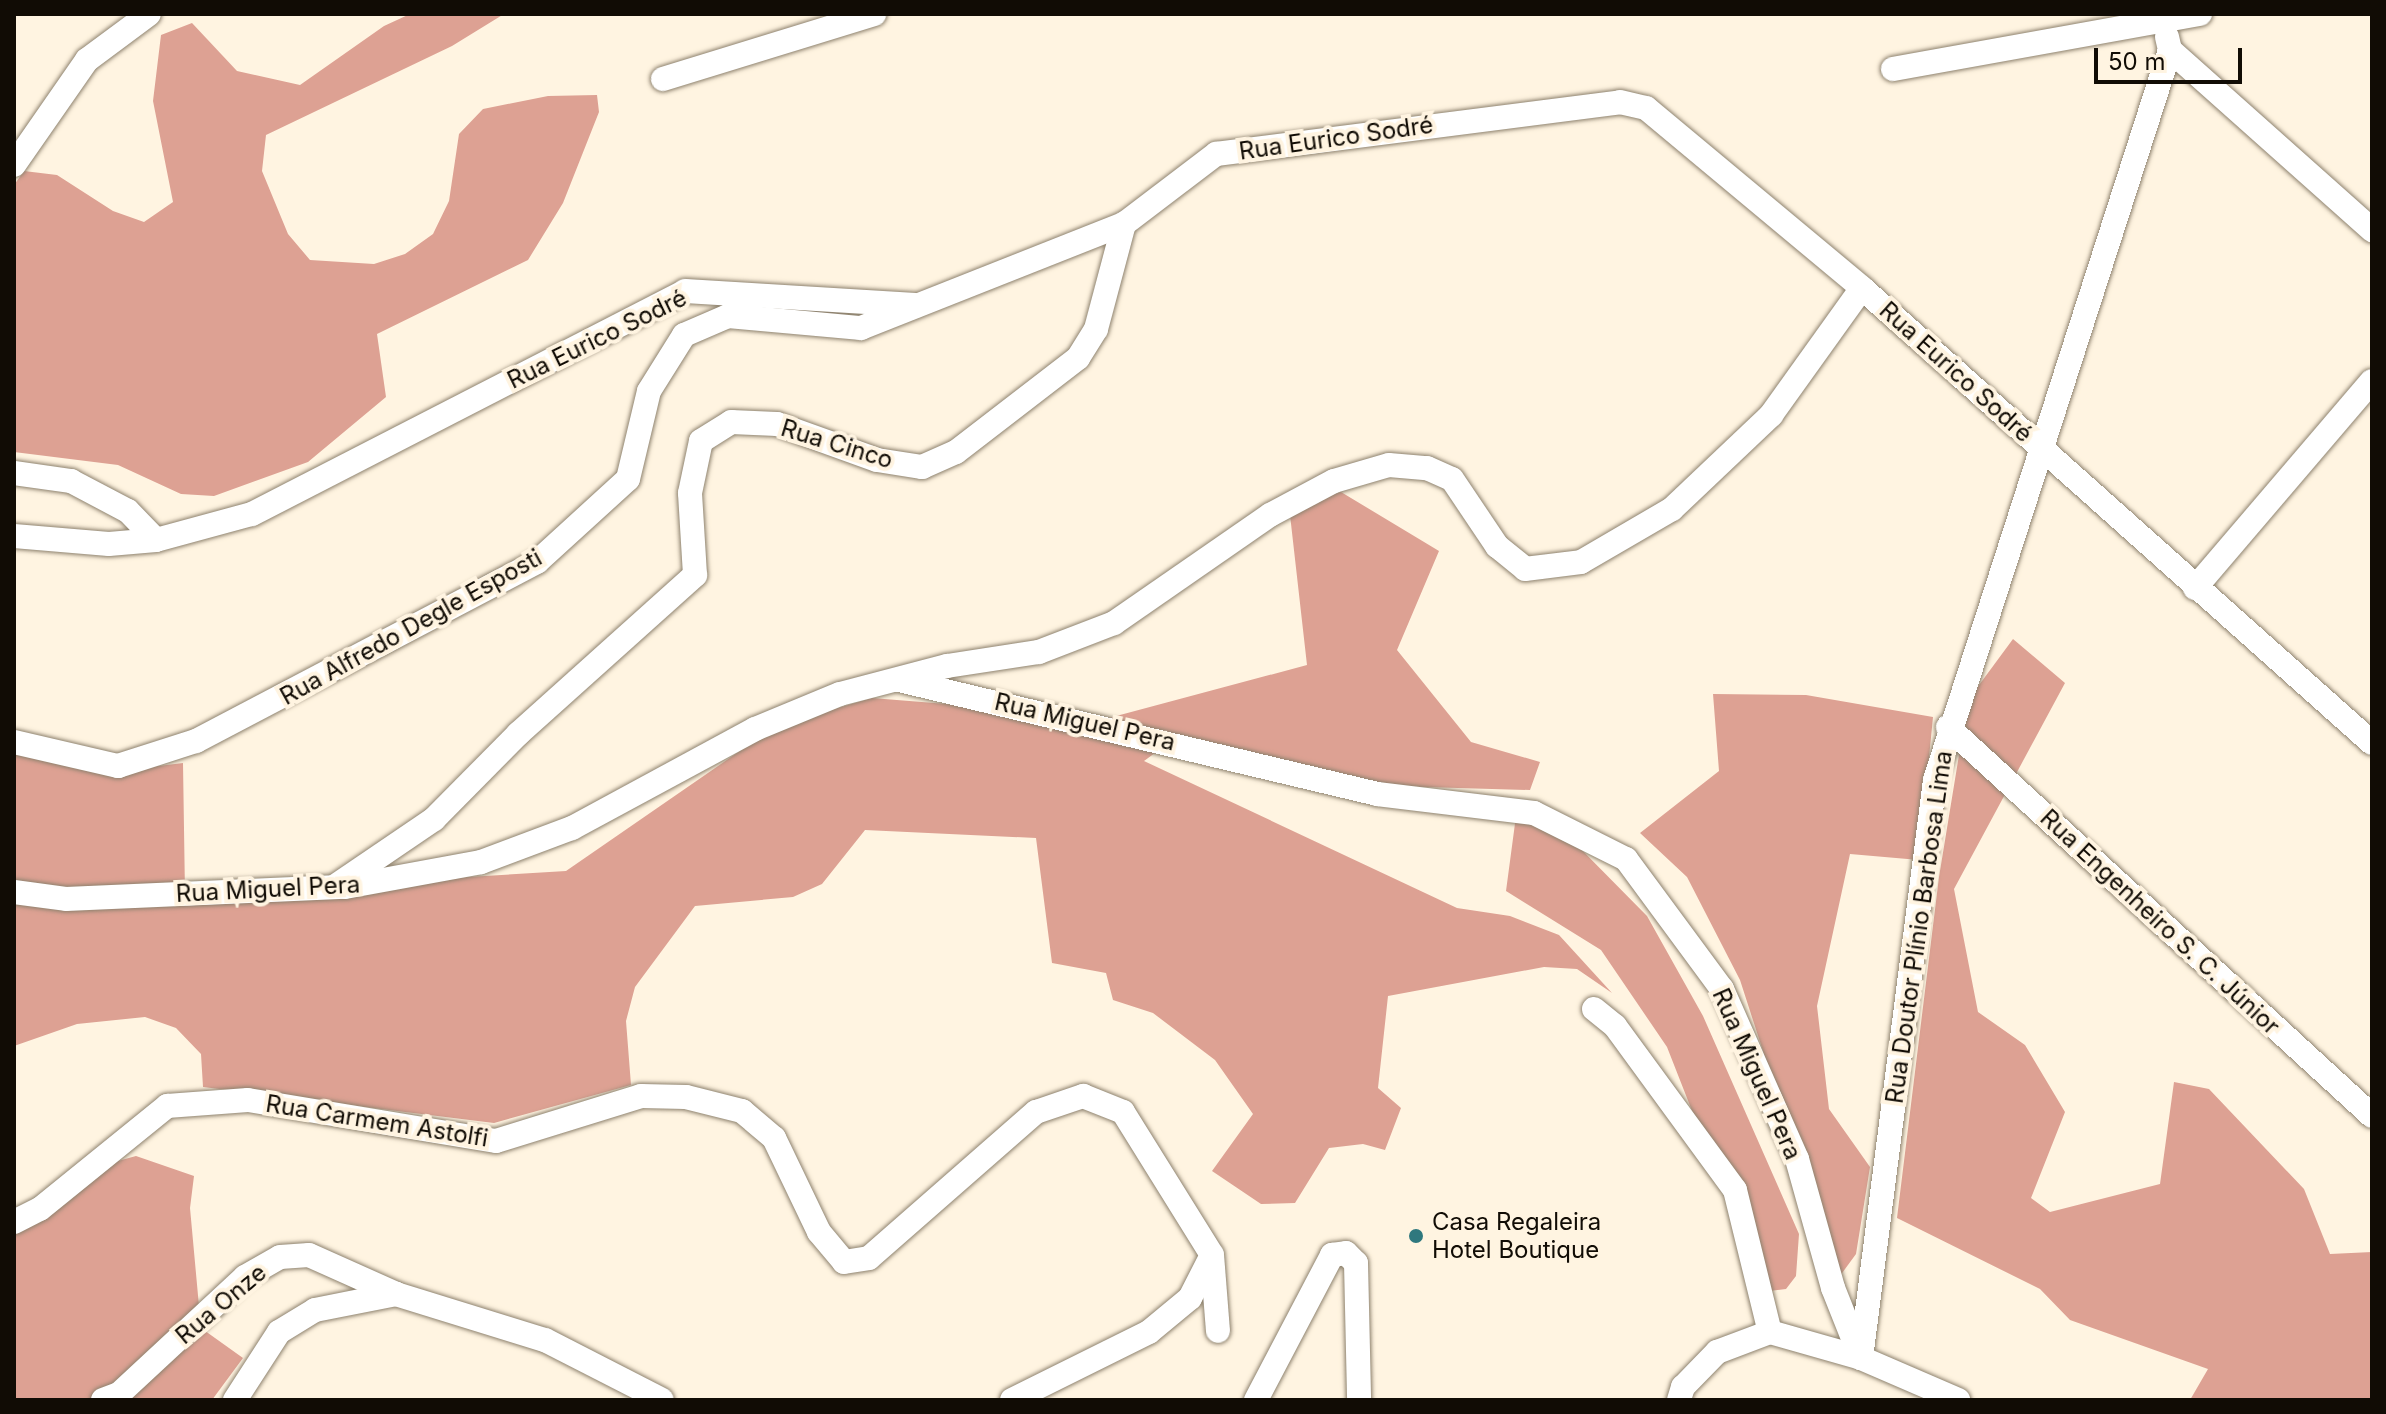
<!DOCTYPE html>
<html>
<head>
<meta charset="utf-8">
<style>
	body { margin:0 }
	#map { position:relative; width:2386px; height:1414px; overflow:hidden; background:#fff4e1; font-family:Inter,sans-serif }
	div>[style] { position:absolute }
	.forest>* { inset:0; background:#dda193 }
	.roads { filter:drop-shadow(0 0 2px #8e826e) drop-shadow(0 0 2px #8e826e) }
	.minor>* { height:24px; margin:-12px; padding:0 12px; transform-origin:12px; border-radius:12px; background:#fff }
	.dots>* { width:22px; height:22px; translate:-50% -50%; box-sizing:border-box; border:4px solid #fff4e1; border-radius:50% }
	span { translate:-50% -50%; white-space:nowrap; text-align:center; line-height:1.15; -webkit-text-stroke:8px #fff4e1; paint-order:stroke }
	.street-label { font-size:24px; color:#110c05 }
	.poi-label { font-size:24px; color:#110c05 }
	.left { translate:0 -50%; text-align:left }
	.frame { position:absolute; inset:0; border:16px solid #110c05; pointer-events:none }
	.scale { position:absolute; left:2094px; top:48px; width:148px; height:36px; box-sizing:border-box; border:4px solid #110c05; border-top:0; padding-left:10px; font-size:24px; line-height:28px; white-space:nowrap; color:#110c05; -webkit-text-stroke:6px #fff4e1; paint-order:stroke }
</style>
</head>
<body>
<div id="map">
	<div class="forest">
		<i style="clip-path:polygon(410px 14px,504px 14px,452px 46px,266px 135px,262px 171px,288px 234px,310px 260px,374px 264px,405px 254px,433px 234px,449px 201px,459px 134px,483px 109px,548px 96px,597px 95px,599px 112px,563px 203px,528px 260px,377px 334px,386px 397px,308px 462px,214px 496px,181px 494px,118px 465px,14px 452px,14px 185px,24px 171px,57px 175px,113px 211px,144px 222px,173px 202px,153px 101px,161px 35px,192px 23px,237px 71px,300px 85px,384px 26px)"></i>
		<i style="clip-path:polygon(1341px 492px,1439px 551px,1397px 650px,1471px 742px,1540px 762px,1530px 790px,1390px 786px,1174px 739px,1144px 761px,1457px 908px,1510px 916px,1559px 935px,1612px 993px,1577px 969px,1544px 967px,1388px 996px,1378px 1088px,1401px 1108px,1385px 1150px,1363px 1144px,1329px 1148px,1295px 1203px,1261px 1204px,1212px 1171px,1253px 1114px,1215px 1060px,1153px 1013px,1113px 1000px,1106px 973px,1052px 963px,1036px 838px,865px 830px,822px 884px,793px 897px,695px 906px,635px 987px,626px 1021px,631px 1085px,494px 1123px,203px 1087px,201px 1054px,176px 1028px,145px 1017px,77px 1024px,14px 1046px,14px 750px,52px 763px,118px 771px,183px 763px,185px 894px,566px 871px,776px 726px,872px 698px,1032px 711px,1064px 730px,1307px 665px,1289px 506px)"></i>
		<i style="clip-path:polygon(2013px 639px,2065px 683px,1954px 889px,1978px 1012px,2025px 1045px,2065px 1112px,2031px 1198px,2050px 1212px,2160px 1184px,2174px 1082px,2209px 1089px,2304px 1189px,2330px 1254px,2372px 1252px,2372px 1400px,2190px 1400px,2208px 1369px,2070px 1320px,2040px 1289px,1897px 1218px,1939px 877px,1968px 700px)"></i>
		<i style="clip-path:polygon(1713px 694px,1806px 695px,1933px 717px,1919px 860px,1850px 854px,1817px 1006px,1829px 1109px,1870px 1167px,1856px 1254px,1837px 1280px,1740px 980px,1687px 877px,1640px 833px,1719px 771px)"></i>
		<i style="clip-path:polygon(1516px 816px,1571px 839px,1647px 916px,1703px 1016px,1799px 1234px,1796px 1276px,1786px 1289px,1769px 1291px,1734px 1218px,1667px 1047px,1601px 950px,1506px 891px)"></i>
		<i style="clip-path:polygon(136px 1156px,194px 1176px,190px 1208px,201px 1328px,243px 1358px,212px 1400px,14px 1400px,14px 1227px,107px 1164px)"></i>
	</div>
	<div class="roads">
		<div class="minor">
			<i style="left:2167px;top:37px;width:13px;rotate:77deg"></i>
			<i style="left:2170px;top:50px;width:271px;rotate:41.7deg"></i>
			<i style="left:1893px;top:69px;width:312px;rotate:-10.2deg"></i>
			<i style="left:663px;top:79px;width:221px;rotate:-17.1deg"></i>
			<i style="left:14px;top:165px;width:128px;rotate:-55.2deg"></i>
			<i style="left:87px;top:60px;width:77px;rotate:-36.6deg"></i>
			<i style="left:14px;top:473px;width:58px;rotate:8deg"></i>
			<i style="left:71px;top:481px;width:64px;rotate:27.8deg"></i>
			<i style="left:128px;top:511px;width:40px;rotate:46deg"></i>
			<i style="left:14px;top:536px;width:95px;rotate:4.8deg"></i>
			<i style="left:109px;top:544px;width:47px;rotate:-4.9deg"></i>
			<i style="left:156px;top:540px;width:99px;rotate:-15.2deg"></i>
			<i style="left:252px;top:514px;width:487px;rotate:-27.2deg"></i>
			<i style="left:685px;top:291px;width:231px;rotate:3.5deg"></i>
			<i style="left:2195px;top:588px;width:272px;rotate:-49.5deg"></i>
			<i style="left:899px;top:680px;width:491px;rotate:13.4deg"></i>
			<i style="left:1377px;top:794px;width:158px;rotate:6.9deg"></i>
			<i style="left:1534px;top:813px;width:103px;rotate:26.6deg"></i>
			<i style="left:1626px;top:859px;width:162px;rotate:53.6deg"></i>
			<i style="left:1722px;top:989px;width:186px;rotate:66.2deg"></i>
			<i style="left:1797px;top:1159px;width:134px;rotate:74.4deg"></i>
			<i style="left:1833px;top:1288px;width:73px;rotate:68.3deg"></i>
			<i style="left:1948px;top:727px;width:575px;rotate:42.53deg"></i>
			<i style="left:14px;top:742px;width:107px;rotate:13deg"></i>
			<i style="left:118px;top:766px;width:82px;rotate:-17.8deg"></i>
			<i style="left:196px;top:741px;width:385px;rotate:-27.7deg"></i>
			<i style="left:537px;top:562px;width:123px;rotate:-42.4deg"></i>
			<i style="left:628px;top:479px;width:90px;rotate:-76.6deg"></i>
			<i style="left:649px;top:391px;width:66px;rotate:-58deg"></i>
			<i style="left:684px;top:335px;width:48px;rotate:-23.4deg"></i>
			<i style="left:728px;top:316px;width:134px;rotate:5.2deg"></i>
			<i style="left:861px;top:328px;width:283px;rotate:-21.6deg"></i>
			<i style="left:1124px;top:224px;width:116px;rotate:-37.3deg"></i>
			<i style="left:1216px;top:154px;width:407px;rotate:-7.3deg"></i>
			<i style="left:1620px;top:102px;width:27px;rotate:13deg"></i>
			<i style="left:1646px;top:108px;width:281px;rotate:39.8deg"></i>
			<i style="left:1862px;top:288px;width:683px;rotate:41.74deg"></i>
			<i style="left:337px;top:885px;width:117px;rotate:-34.2deg"></i>
			<i style="left:434px;top:819px;width:120px;rotate:-45.3deg"></i>
			<i style="left:518px;top:734px;width:238px;rotate:-41.9deg"></i>
			<i style="left:695px;top:575px;width:82px;rotate:-93.5deg"></i>
			<i style="left:690px;top:493px;width:53px;rotate:-78.1deg"></i>
			<i style="left:701px;top:441px;width:36px;rotate:-32deg"></i>
			<i style="left:731px;top:422px;width:46px;rotate:2.5deg"></i>
			<i style="left:777px;top:424px;width:106px;rotate:19.8deg"></i>
			<i style="left:877px;top:460px;width:46px;rotate:8.8deg"></i>
			<i style="left:922px;top:467px;width:37px;rotate:-24deg"></i>
			<i style="left:956px;top:452px;width:154px;rotate:-37.6deg"></i>
			<i style="left:1078px;top:358px;width:34px;rotate:-58deg"></i>
			<i style="left:1096px;top:329px;width:109px;rotate:-75.1deg"></i>
			<i style="left:14px;top:892px;width:52px;rotate:7.7deg"></i>
			<i style="left:66px;top:899px;width:279px;rotate:-2.5deg"></i>
			<i style="left:345px;top:887px;width:138px;rotate:-10.4deg"></i>
			<i style="left:481px;top:862px;width:97px;rotate:-20.5deg"></i>
			<i style="left:572px;top:828px;width:208px;rotate:-28.4deg"></i>
			<i style="left:755px;top:729px;width:92px;rotate:-22.4deg"></i>
			<i style="left:840px;top:694px;width:111px;rotate:-14.7deg"></i>
			<i style="left:947px;top:666px;width:93px;rotate:-8.7deg"></i>
			<i style="left:1039px;top:652px;width:80px;rotate:-21.1deg"></i>
			<i style="left:1114px;top:623px;width:190px;rotate:-34.7deg"></i>
			<i style="left:1270px;top:515px;width:72px;rotate:-28deg"></i>
			<i style="left:1334px;top:481px;width:57px;rotate:-16.2deg"></i>
			<i style="left:1389px;top:465px;width:38px;rotate:5deg"></i>
			<i style="left:1427px;top:468px;width:27px;rotate:24deg"></i>
			<i style="left:1452px;top:479px;width:81px;rotate:56.1deg"></i>
			<i style="left:1497px;top:546px;width:36px;rotate:39deg"></i>
			<i style="left:1525px;top:569px;width:56px;rotate:-7.1deg"></i>
			<i style="left:1581px;top:562px;width:105px;rotate:-30.2deg"></i>
			<i style="left:1672px;top:509px;width:137px;rotate:-43.5deg"></i>
			<i style="left:1771px;top:415px;width:156px;rotate:-54.4deg"></i>
			<i style="left:1594px;top:1009px;width:27px;rotate:39deg"></i>
			<i style="left:1615px;top:1026px;width:203px;rotate:53.8deg"></i>
			<i style="left:1735px;top:1190px;width:146px;rotate:76.2deg"></i>
			<i style="left:14px;top:1222px;width:29px;rotate:-27deg"></i>
			<i style="left:40px;top:1209px;width:164px;rotate:-39deg"></i>
			<i style="left:167px;top:1106px;width:81px;rotate:-4.2deg"></i>
			<i style="left:248px;top:1100px;width:251px;rotate:9.4deg"></i>
			<i style="left:496px;top:1141px;width:152px;rotate:-17.2deg"></i>
			<i style="left:641px;top:1096px;width:45px;rotate:1.3deg"></i>
			<i style="left:686px;top:1097px;width:58px;rotate:14deg"></i>
			<i style="left:742px;top:1111px;width:42px;rotate:40.2deg"></i>
			<i style="left:774px;top:1138px;width:104px;rotate:64.4deg"></i>
			<i style="left:819px;top:1232px;width:39px;rotate:50deg"></i>
			<i style="left:844px;top:1262px;width:25px;rotate:-9deg"></i>
			<i style="left:869px;top:1258px;width:222px;rotate:-41.2deg"></i>
			<i style="left:1036px;top:1112px;width:50px;rotate:-18.8deg"></i>
			<i style="left:1083px;top:1096px;width:43px;rotate:21.8deg"></i>
			<i style="left:1123px;top:1112px;width:168px;rotate:58.1deg"></i>
			<i style="left:1212px;top:1255px;width:76px;rotate:85.5deg"></i>
			<i style="left:1861px;top:1358px;width:583px;rotate:-82.7deg"></i>
			<i style="left:1935px;top:780px;width:767px;rotate:-72.16deg"></i>
			<i style="left:103px;top:1400px;width:17px;rotate:-21deg"></i>
			<i style="left:119px;top:1394px;width:172px;rotate:-42.9deg"></i>
			<i style="left:245px;top:1277px;width:40px;rotate:-29.7deg"></i>
			<i style="left:280px;top:1257px;width:29px;rotate:-4deg"></i>
			<i style="left:309px;top:1255px;width:95px;rotate:24.1deg"></i>
			<i style="left:235px;top:1400px;width:81px;rotate:-57.1deg"></i>
			<i style="left:279px;top:1332px;width:42px;rotate:-31.4deg"></i>
			<i style="left:315px;top:1310px;width:83px;rotate:-11.2deg"></i>
			<i style="left:396px;top:1294px;width:156px;rotate:17.2deg"></i>
			<i style="left:545px;top:1340px;width:131px;rotate:27.1deg"></i>
			<i style="left:1012px;top:1400px;width:153px;rotate:-26.4deg"></i>
			<i style="left:1149px;top:1332px;width:53px;rotate:-39.7deg"></i>
			<i style="left:1190px;top:1298px;width:46px;rotate:-62.9deg"></i>
			<i style="left:1256px;top:1400px;width:164px;rotate:-62.3deg"></i>
			<i style="left:1332px;top:1255px;width:14px;rotate:-8deg"></i>
			<i style="left:1346px;top:1253px;width:14px;rotate:45deg"></i>
			<i style="left:1356px;top:1263px;width:137px;rotate:88.7deg"></i>
			<i style="left:1679px;top:1400px;width:14px;rotate:-73deg"></i>
			<i style="left:1683px;top:1387px;width:49px;rotate:-45.8deg"></i>
			<i style="left:1717px;top:1352px;width:57px;rotate:-20.7deg"></i>
			<i style="left:1770px;top:1332px;width:95px;rotate:15.9deg"></i>
			<i style="left:1861px;top:1358px;width:106px;rotate:23.4deg"></i>
		</div>
	</div>
	<div class="dots">
		<i style="left:1416px;top:1236px;background:#2f787e"></i>
	</div>
	<div class="street-label">
		<span style="left:1336px;top:138px;rotate:-8deg">Rua Eurico Sodré</span>
		<span style="left:597px;top:339px;rotate:-26deg">Rua Eurico Sodré</span>
		<span style="left:1956px;top:372px;rotate:42deg">Rua Eurico Sodré</span>
		<span style="left:837px;top:444px;rotate:17deg">Rua Cinco</span>
		<span style="left:411px;top:627px;rotate:-29deg">Rua Alfredo Degle Esposti</span>
		<span style="left:1085px;top:722px;rotate:13deg">Rua Miguel Pera</span>
		<span style="left:268px;top:889px;rotate:-3deg">Rua Miguel Pera</span>
		<span style="left:2160px;top:922px;rotate:43deg">Rua Engenheiro S. C. Júnior</span>
		<span style="left:1919px;top:927px;rotate:-82deg">Rua Doutor Plínio Barbosa Lima</span>
		<span style="left:1757px;top:1074px;rotate:66deg">Rua Miguel Pera</span>
		<span style="left:377px;top:1121px;rotate:9deg">Rua Carmem Astolfi</span>
		<span style="left:221px;top:1304px;rotate:-40deg">Rua Onze</span>
	</div>
	<div class="poi-label">
		<span class="left" style="left:1432px;top:1236px">Casa Regaleira<br>Hotel Boutique</span>
	</div>
	<div class="frame"></div>
	<div class="scale">50 m</div>
</div>
</body>
</html>
